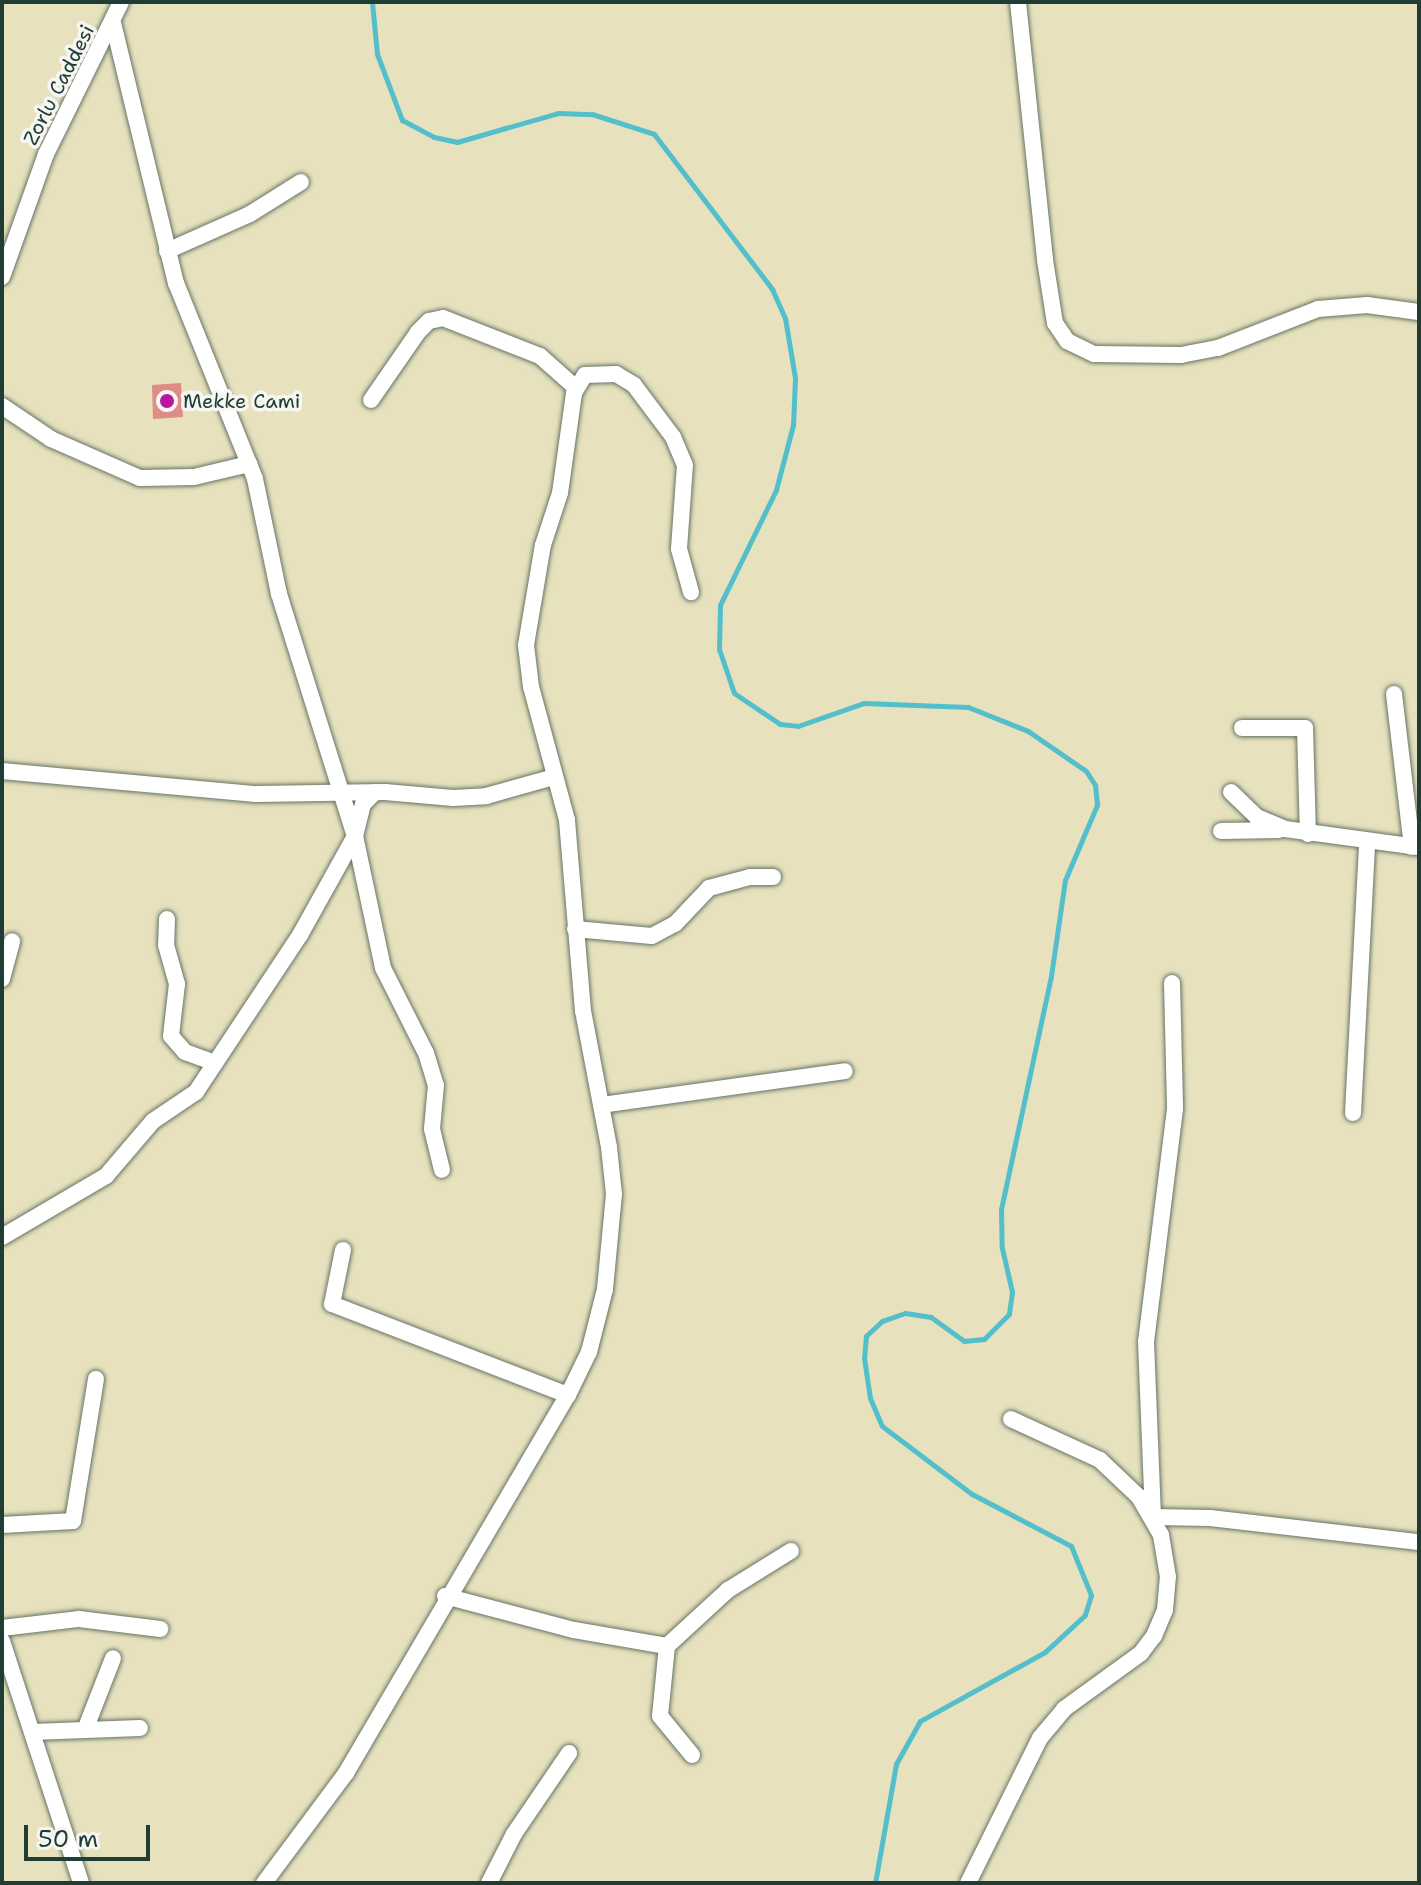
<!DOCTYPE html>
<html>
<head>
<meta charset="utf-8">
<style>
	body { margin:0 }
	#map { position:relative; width:1421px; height:1885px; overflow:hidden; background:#e7e1be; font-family:"Shantell Sans",sans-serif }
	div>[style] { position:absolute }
	.stream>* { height:5px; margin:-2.5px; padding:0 2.5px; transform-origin:2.5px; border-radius:2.5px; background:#53bfcb }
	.building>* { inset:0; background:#dd8d85 }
	.roads { filter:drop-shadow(0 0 2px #657664) drop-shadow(0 0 2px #657664) }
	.minor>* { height:16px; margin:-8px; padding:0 8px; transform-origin:8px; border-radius:8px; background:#fff }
	.dots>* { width:22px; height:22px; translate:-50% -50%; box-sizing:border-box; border:4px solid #f6f6f2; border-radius:50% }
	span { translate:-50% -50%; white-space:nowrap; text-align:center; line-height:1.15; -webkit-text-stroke:7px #f6f6f2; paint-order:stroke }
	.street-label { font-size:20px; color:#1f3d34 }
	.poi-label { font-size:20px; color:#1f3d34 }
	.left { translate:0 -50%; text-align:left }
	.frame { position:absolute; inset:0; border:4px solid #1f3d34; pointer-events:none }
	.scale { position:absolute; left:24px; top:1825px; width:126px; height:36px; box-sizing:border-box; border:4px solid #1f3d34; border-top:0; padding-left:10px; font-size:24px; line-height:28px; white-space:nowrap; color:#1f3d34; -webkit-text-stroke:6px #f6f6f2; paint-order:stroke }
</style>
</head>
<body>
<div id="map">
	<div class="stream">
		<i style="left:372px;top:2px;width:52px;rotate:84.5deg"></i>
		<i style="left:377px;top:54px;width:71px;rotate:69.3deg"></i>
		<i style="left:402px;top:120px;width:36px;rotate:28deg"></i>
		<i style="left:434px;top:137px;width:24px;rotate:12deg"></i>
		<i style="left:457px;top:142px;width:105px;rotate:-16deg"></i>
		<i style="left:558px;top:113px;width:34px;rotate:2deg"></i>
		<i style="left:592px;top:114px;width:65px;rotate:17.9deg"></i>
		<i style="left:654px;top:134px;width:195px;rotate:52.7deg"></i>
		<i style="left:772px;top:289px;width:32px;rotate:66deg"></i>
		<i style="left:785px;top:318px;width:61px;rotate:80.5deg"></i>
		<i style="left:795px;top:378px;width:47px;rotate:92.4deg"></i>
		<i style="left:793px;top:425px;width:67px;rotate:104.7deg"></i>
		<i style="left:776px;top:490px;width:128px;rotate:116deg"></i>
		<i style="left:720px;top:605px;width:44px;rotate:91.3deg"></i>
		<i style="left:719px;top:649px;width:46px;rotate:71.2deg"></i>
		<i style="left:734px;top:693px;width:55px;rotate:34deg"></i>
		<i style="left:780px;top:724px;width:18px;rotate:6deg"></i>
		<i style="left:798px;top:726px;width:70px;rotate:-19.2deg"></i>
		<i style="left:864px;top:703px;width:104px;rotate:2.2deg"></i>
		<i style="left:968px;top:707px;width:65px;rotate:21.8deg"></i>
		<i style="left:1028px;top:731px;width:70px;rotate:34.6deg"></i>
		<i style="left:1086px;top:771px;width:17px;rotate:57deg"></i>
		<i style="left:1095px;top:785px;width:20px;rotate:84deg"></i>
		<i style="left:1097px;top:805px;width:82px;rotate:113.1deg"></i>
		<i style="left:1065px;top:880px;width:97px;rotate:98.3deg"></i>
		<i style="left:1051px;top:976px;width:238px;rotate:102.1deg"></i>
		<i style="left:1001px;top:1209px;width:39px;rotate:89deg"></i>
		<i style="left:1002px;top:1248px;width:45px;rotate:77.2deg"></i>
		<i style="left:1012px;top:1292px;width:22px;rotate:98deg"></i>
		<i style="left:1009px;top:1314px;width:35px;rotate:135deg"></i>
		<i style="left:984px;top:1339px;width:20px;rotate:174deg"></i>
		<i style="left:964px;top:1341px;width:41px;rotate:-144deg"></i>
		<i style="left:931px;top:1317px;width:26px;rotate:-171deg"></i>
		<i style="left:905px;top:1313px;width:24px;rotate:161deg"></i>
		<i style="left:882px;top:1321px;width:22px;rotate:137deg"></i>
		<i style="left:866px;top:1336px;width:22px;rotate:95deg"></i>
		<i style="left:864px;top:1358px;width:40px;rotate:81.5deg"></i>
		<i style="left:870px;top:1398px;width:30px;rotate:67deg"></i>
		<i style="left:882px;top:1426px;width:113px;rotate:37.1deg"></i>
		<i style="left:972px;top:1494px;width:112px;rotate:27.7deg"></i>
		<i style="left:1071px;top:1546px;width:53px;rotate:67.8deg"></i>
		<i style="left:1091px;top:1595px;width:21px;rotate:107deg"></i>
		<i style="left:1085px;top:1615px;width:54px;rotate:137.2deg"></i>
		<i style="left:1045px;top:1652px;width:143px;rotate:151.1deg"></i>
		<i style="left:920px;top:1721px;width:49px;rotate:119.2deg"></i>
		<i style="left:896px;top:1764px;width:121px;rotate:100deg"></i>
	</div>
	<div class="building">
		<i style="clip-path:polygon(181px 383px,183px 417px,153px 419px,152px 385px)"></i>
	</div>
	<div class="roads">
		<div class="minor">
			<i style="left:1018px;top:2px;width:259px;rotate:84deg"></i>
			<i style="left:1045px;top:260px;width:64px;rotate:81deg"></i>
			<i style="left:1055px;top:323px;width:22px;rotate:56deg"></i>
			<i style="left:1067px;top:341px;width:30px;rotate:26deg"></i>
			<i style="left:1094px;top:354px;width:87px;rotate:0.7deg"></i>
			<i style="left:1181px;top:355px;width:38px;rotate:-11deg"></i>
			<i style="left:1218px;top:348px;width:107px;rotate:-21.3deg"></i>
			<i style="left:1318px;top:309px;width:49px;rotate:-4.7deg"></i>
			<i style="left:1367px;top:305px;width:52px;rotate:7.7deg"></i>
			<i style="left:113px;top:23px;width:268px;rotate:76.4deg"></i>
			<i style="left:176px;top:283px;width:211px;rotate:68deg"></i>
			<i style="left:255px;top:479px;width:117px;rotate:78.2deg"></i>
			<i style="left:279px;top:594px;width:254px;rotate:72.6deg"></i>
			<i style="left:355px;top:836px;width:135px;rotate:78deg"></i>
			<i style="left:383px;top:968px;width:95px;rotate:63.2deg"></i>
			<i style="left:426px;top:1053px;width:34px;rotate:73deg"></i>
			<i style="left:436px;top:1085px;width:44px;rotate:95.2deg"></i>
			<i style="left:432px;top:1129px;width:42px;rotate:76.3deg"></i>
			<i style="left:167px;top:251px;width:91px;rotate:-24deg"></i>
			<i style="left:250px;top:214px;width:60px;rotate:-32.1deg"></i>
			<i style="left:2px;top:277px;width:131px;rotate:-70.3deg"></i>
			<i style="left:46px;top:154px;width:169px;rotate:-63.7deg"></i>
			<i style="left:371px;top:400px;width:83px;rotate:-55.3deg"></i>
			<i style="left:418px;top:332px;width:16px;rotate:-45deg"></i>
			<i style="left:429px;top:321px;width:14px;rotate:-12deg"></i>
			<i style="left:443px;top:318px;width:104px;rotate:21.4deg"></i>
			<i style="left:540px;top:356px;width:48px;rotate:41.6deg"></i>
			<i style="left:2px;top:406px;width:59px;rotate:34deg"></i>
			<i style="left:51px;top:439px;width:97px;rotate:23.7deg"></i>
			<i style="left:140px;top:478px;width:54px;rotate:-1.1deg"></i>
			<i style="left:194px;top:477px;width:57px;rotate:-13.3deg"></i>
			<i style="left:1394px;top:694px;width:154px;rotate:83.3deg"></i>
			<i style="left:1242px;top:728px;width:63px"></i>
			<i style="left:1305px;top:728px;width:106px;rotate:88.4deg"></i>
			<i style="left:2px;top:771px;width:255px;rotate:5.2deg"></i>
			<i style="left:256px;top:794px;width:129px;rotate:-0.9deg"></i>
			<i style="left:385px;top:792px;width:68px;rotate:5deg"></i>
			<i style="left:453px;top:798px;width:33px;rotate:-3deg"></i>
			<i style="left:486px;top:796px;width:71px;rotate:-15.6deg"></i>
			<i style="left:1231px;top:792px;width:36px;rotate:44deg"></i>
			<i style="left:1257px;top:817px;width:30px;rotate:23deg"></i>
			<i style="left:1285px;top:829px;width:135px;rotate:7.7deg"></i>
			<i style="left:1221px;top:831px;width:58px;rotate:-1deg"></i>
			<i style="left:167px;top:919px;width:26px;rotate:92deg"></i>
			<i style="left:166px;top:945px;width:41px;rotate:74.2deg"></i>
			<i style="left:177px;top:984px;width:52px;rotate:96.6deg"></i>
			<i style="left:171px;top:1036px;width:21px;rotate:49deg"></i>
			<i style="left:185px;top:1052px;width:32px;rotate:20deg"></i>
			<i style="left:575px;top:929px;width:77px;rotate:5.2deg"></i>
			<i style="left:652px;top:936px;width:26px;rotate:-28deg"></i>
			<i style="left:675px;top:924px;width:50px;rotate:-46.6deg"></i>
			<i style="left:709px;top:888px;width:42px;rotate:-15deg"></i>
			<i style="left:750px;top:877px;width:23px"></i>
			<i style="left:2px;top:979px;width:39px;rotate:-75deg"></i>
			<i style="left:1172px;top:983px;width:126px;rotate:88.6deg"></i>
			<i style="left:1175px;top:1109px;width:235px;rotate:97.1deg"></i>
			<i style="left:1146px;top:1342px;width:175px;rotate:87.7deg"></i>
			<i style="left:1153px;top:1517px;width:57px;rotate:1deg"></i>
			<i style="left:1210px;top:1518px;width:210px;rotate:6.6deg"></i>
			<i style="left:601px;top:1105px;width:246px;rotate:-7.9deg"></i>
			<i style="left:1353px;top:1113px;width:270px;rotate:-87deg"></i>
			<i style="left:2px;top:1237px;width:121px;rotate:-30.4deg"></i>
			<i style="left:106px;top:1176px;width:72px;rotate:-49.5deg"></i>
			<i style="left:153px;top:1121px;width:52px;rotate:-34deg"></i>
			<i style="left:196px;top:1092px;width:188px;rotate:-56.5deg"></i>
			<i style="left:300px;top:935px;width:113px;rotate:-60.9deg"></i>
			<i style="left:355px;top:836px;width:33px;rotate:-76deg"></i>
			<i style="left:363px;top:804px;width:17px;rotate:-45deg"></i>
			<i style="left:343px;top:1250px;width:55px;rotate:101.5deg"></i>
			<i style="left:332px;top:1304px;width:253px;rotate:21.1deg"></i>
			<i style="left:2px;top:1525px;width:71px;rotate:-3.2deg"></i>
			<i style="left:73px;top:1521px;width:144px;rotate:-80.8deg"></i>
			<i style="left:445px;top:1596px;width:133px;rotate:14.8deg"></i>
			<i style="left:574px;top:1630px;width:94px;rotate:9.8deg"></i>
			<i style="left:2px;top:1628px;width:78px;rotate:-6.7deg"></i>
			<i style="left:79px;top:1619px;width:82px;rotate:7deg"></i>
			<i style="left:2px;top:1641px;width:255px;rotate:71.9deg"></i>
			<i style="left:85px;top:1730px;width:77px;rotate:-68.7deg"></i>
			<i style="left:32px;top:1732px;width:108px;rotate:-2.1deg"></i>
			<i style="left:692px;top:1755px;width:50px;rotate:-129.4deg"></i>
			<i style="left:660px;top:1716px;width:70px;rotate:-84.3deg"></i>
			<i style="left:667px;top:1646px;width:83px;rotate:-42.6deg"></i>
			<i style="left:728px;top:1590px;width:74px;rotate:-31.8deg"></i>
			<i style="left:264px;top:1883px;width:137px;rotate:-53.3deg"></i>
			<i style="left:346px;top:1773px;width:438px;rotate:-59.6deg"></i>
			<i style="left:568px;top:1395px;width:48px;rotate:-64deg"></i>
			<i style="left:589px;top:1352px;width:65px;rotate:-75.7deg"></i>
			<i style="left:605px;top:1289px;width:95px;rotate:-84.6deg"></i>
			<i style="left:614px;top:1194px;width:47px;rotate:-96.1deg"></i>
			<i style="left:609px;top:1147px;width:138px;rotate:-100.8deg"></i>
			<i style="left:583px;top:1011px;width:192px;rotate:-94.8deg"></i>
			<i style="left:567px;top:820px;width:138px;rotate:-105.1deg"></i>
			<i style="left:531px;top:687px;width:42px;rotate:-96.8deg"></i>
			<i style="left:526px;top:645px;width:101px;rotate:-80.4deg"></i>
			<i style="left:543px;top:545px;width:55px;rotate:-71.9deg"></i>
			<i style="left:560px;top:493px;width:101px;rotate:-82deg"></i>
			<i style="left:574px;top:393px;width:21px;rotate:-59deg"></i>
			<i style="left:585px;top:375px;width:31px;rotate:-2deg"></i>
			<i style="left:616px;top:374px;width:21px;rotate:31deg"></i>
			<i style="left:634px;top:385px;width:65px;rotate:53.1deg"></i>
			<i style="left:673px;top:437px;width:30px;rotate:67deg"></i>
			<i style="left:685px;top:465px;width:84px;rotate:94.1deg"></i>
			<i style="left:679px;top:549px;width:45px;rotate:74.4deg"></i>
			<i style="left:489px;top:1883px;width:55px;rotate:-63deg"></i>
			<i style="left:514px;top:1834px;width:98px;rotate:-55.8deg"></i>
			<i style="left:968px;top:1883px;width:162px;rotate:-63.6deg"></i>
			<i style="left:1040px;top:1738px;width:38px;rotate:-50deg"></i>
			<i style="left:1064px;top:1709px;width:95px;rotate:-36deg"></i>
			<i style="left:1141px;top:1653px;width:21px;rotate:-53deg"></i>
			<i style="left:1154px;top:1636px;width:28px;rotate:-67deg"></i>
			<i style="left:1165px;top:1610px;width:33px;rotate:-85deg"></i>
			<i style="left:1168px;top:1577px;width:43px;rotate:-99.5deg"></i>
			<i style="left:1161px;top:1535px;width:44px;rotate:-120.1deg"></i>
			<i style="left:1139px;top:1497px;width:54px;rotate:-136.5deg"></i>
			<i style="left:1100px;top:1460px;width:98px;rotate:-155.3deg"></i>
		</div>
	</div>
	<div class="dots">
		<i style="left:167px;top:401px;background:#b5179e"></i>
	</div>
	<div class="street-label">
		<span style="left:59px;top:85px;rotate:-63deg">Zorlu Caddesi</span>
	</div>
	<div class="poi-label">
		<span class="left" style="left:183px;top:401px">Mekke Cami</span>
	</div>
	<div class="frame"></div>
	<div class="scale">50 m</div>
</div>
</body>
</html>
